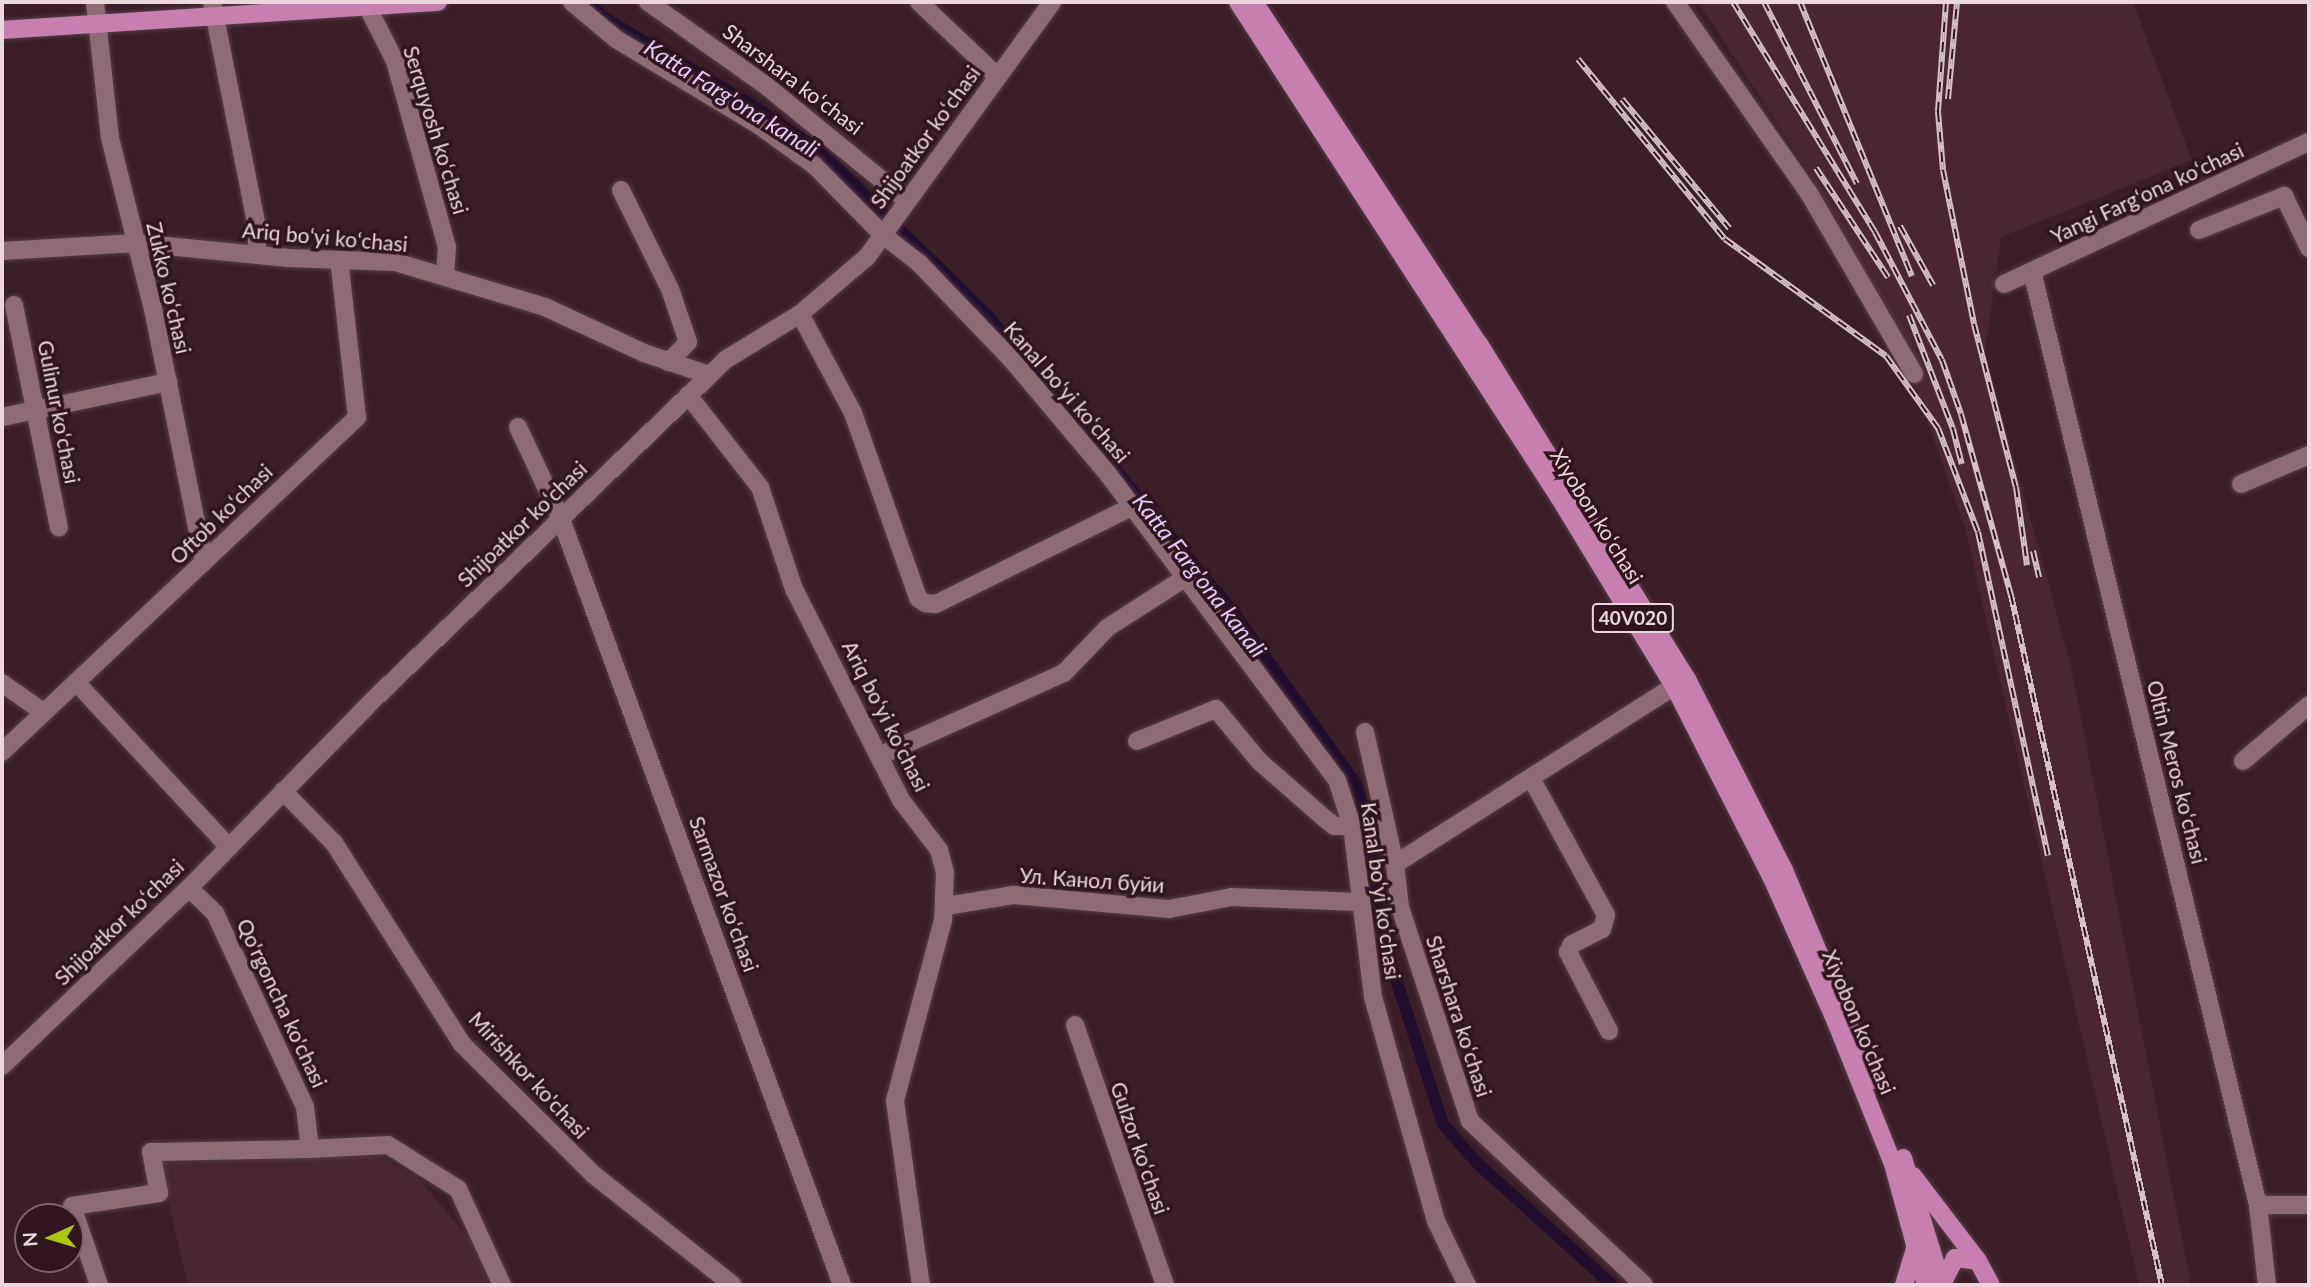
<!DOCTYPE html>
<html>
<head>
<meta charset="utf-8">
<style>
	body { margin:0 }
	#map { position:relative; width:2311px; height:1287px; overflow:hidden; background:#3b1e28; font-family:Lato,sans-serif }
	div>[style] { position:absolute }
	.built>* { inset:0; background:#492631 }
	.canal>* { height:12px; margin:-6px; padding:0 6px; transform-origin:6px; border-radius:6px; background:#210e2c }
	.roads { filter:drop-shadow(0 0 2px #563d46) drop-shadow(0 0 2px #563d46) }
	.minor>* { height:18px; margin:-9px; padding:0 9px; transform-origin:9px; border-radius:9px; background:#8f6b76 }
	.major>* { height:18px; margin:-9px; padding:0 9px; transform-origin:9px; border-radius:9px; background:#c67faf }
	.rail>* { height:6px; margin-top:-3px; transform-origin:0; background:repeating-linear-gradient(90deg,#31151e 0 10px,#d6c1c6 0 20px); box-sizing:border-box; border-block:2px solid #d6c1c6 }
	span { translate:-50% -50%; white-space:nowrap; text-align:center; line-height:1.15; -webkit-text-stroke:7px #31151e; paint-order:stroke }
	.shield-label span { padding:2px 5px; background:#31151e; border:2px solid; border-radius:5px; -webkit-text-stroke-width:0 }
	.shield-label { font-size:19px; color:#ebd7dc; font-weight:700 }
	.street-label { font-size:21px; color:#ebd7dc }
	.water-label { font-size:23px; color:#e7c9fa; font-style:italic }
	.frame { position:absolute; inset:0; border:4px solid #ebd7dc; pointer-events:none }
	.north { position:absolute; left:14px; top:1203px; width:70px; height:70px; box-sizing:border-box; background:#31151e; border:2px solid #7b636a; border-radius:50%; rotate:266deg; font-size:19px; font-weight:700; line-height:28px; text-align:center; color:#ebd7dc }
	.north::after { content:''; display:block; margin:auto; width:24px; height:32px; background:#acc612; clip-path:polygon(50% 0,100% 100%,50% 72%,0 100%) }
</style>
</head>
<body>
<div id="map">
	<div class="built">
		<i style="clip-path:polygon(1698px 2px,2133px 2px,2192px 160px,2001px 237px,1985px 353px,2071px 666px,2191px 1285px,2139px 1285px,1965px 528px,1894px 327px,1812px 177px)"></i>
		<i style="clip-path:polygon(380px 1156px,419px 1179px,471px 1241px,490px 1285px,188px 1285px,159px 1163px)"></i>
	</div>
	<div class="canal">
		<i style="left:587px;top:2px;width:25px;rotate:42deg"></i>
		<i style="left:606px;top:19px;width:164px;rotate:30.5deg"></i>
		<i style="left:747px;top:102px;width:88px;rotate:33.9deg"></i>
		<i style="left:820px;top:151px;width:237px;rotate:44.5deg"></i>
		<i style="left:989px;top:317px;width:384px;rotate:50.4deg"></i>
		<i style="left:1234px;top:613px;width:210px;rotate:54.5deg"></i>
		<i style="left:1356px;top:784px;width:37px;rotate:74deg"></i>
		<i style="left:1366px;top:820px;width:108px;rotate:83.1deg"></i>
		<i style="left:1379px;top:927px;width:207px;rotate:72deg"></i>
		<i style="left:1443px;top:1124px;width:50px;rotate:49deg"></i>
		<i style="left:1476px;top:1162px;width:183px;rotate:42.1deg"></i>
	</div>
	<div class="roads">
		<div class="minor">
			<i style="left:95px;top:2px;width:137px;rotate:83.7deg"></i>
			<i style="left:110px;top:138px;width:176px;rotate:75.9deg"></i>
			<i style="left:153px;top:309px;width:258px;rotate:78.6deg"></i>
			<i style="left:212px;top:2px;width:230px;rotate:78.7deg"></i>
			<i style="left:257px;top:228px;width:26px;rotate:90deg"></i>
			<i style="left:365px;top:2px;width:66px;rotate:63deg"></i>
			<i style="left:395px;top:61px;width:193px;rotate:74.4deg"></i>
			<i style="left:447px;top:247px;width:28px;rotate:94deg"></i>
			<i style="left:572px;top:2px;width:57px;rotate:40.1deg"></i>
			<i style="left:616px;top:39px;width:168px;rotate:31.1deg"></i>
			<i style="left:760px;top:126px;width:68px;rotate:36deg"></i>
			<i style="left:815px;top:166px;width:97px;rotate:45.4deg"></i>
			<i style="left:883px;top:235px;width:46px;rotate:37.9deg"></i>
			<i style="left:919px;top:263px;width:134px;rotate:46.2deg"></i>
			<i style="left:1012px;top:360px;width:149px;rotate:49.9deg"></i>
			<i style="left:1108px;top:474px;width:382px;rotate:53.2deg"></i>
			<i style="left:1337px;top:780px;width:48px;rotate:71.9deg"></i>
			<i style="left:1352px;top:826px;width:172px;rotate:83deg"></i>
			<i style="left:1373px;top:997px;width:233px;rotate:74.3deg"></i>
			<i style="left:1436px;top:1221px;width:71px;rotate:64.2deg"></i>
			<i style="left:648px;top:2px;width:142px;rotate:35.3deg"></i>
			<i style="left:764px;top:84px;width:182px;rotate:39.2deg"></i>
			<i style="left:919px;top:2px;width:108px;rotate:43.5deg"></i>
			<i style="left:1675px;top:2px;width:236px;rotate:55deg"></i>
			<i style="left:1810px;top:195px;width:207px;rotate:59.8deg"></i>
			<i style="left:621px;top:190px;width:110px;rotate:63.7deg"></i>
			<i style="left:670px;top:289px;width:56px;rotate:71.2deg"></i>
			<i style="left:688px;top:342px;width:28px;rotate:134deg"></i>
			<i style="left:2199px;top:230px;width:92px;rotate:-21.8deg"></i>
			<i style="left:2284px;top:196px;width:58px;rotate:64.3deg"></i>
			<i style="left:2px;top:251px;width:134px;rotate:-3.4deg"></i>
			<i style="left:136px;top:243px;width:153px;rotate:5.6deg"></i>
			<i style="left:288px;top:258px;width:107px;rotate:2.1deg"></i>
			<i style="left:395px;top:262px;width:157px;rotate:16.7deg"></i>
			<i style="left:545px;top:307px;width:109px;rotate:24.9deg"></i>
			<i style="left:644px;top:353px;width:69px;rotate:18.7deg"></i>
			<i style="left:2032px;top:271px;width:961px;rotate:76.4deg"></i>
			<i style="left:2258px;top:1205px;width:81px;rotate:83.6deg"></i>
			<i style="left:2004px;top:284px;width:336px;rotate:-25deg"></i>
			<i style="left:14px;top:305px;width:227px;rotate:78.6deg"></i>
			<i style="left:800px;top:314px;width:112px;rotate:61.8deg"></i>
			<i style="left:853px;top:413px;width:196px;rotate:70.6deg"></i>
			<i style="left:918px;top:598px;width:9px;rotate:36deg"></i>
			<i style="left:925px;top:603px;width:11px;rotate:5deg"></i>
			<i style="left:936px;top:604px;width:220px;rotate:-26.4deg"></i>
			<i style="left:688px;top:395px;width:117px;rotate:52deg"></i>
			<i style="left:760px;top:487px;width:108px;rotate:71.6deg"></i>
			<i style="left:794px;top:589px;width:237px;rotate:63.1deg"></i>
			<i style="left:901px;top:800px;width:63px;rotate:52.8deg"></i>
			<i style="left:939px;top:850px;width:24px;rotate:75deg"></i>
			<i style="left:945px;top:873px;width:47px;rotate:92.4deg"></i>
			<i style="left:943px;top:920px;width:187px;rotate:104.9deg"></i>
			<i style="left:895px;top:1101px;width:186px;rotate:82deg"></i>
			<i style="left:2px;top:417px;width:170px;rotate:-11.9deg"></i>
			<i style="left:518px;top:427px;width:102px;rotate:64.9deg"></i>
			<i style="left:561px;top:519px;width:816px;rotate:69.85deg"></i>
			<i style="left:2241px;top:484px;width:74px;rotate:-23.1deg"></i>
			<i style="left:76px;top:682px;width:225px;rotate:47.2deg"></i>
			<i style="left:2px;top:683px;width:50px;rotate:35.3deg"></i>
			<i style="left:1365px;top:732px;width:135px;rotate:77.2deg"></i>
			<i style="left:1395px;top:864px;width:43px;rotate:83.4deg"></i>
			<i style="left:1400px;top:907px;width:225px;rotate:71.9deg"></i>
			<i style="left:1470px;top:1121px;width:239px;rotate:43.3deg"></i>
			<i style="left:1137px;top:741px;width:85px;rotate:-22.1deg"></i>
			<i style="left:1216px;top:709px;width:67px;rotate:50.4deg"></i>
			<i style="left:1259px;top:761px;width:85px;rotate:41.2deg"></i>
			<i style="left:1323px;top:817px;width:14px;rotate:39deg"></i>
			<i style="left:1334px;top:826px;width:18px"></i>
			<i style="left:2px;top:752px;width:488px;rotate:-43.3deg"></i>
			<i style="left:357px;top:417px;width:158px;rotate:-96.5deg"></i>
			<i style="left:879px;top:756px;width:203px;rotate:-24.2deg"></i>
			<i style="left:1064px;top:673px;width:62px;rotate:-46.3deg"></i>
			<i style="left:1107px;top:628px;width:94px;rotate:-32.8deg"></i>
			<i style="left:2243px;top:761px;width:87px;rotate:-40.3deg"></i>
			<i style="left:1531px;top:778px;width:156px;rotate:61.3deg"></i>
			<i style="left:1606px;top:915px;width:15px;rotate:106deg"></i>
			<i style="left:1602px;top:929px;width:34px;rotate:153deg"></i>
			<i style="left:1572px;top:944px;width:9px;rotate:117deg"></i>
			<i style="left:1568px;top:952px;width:89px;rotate:62.6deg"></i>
			<i style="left:283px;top:791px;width:73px;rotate:45.6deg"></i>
			<i style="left:334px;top:843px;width:238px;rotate:57.5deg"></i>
			<i style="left:462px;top:1044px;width:186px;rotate:44.8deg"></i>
			<i style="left:594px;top:1175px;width:177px;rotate:38.4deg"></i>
			<i style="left:1395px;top:864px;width:331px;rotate:-32.5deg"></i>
			<i style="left:189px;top:888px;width:36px;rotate:44deg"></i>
			<i style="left:215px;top:913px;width:214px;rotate:65.1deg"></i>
			<i style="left:305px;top:1107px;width:42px;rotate:83.2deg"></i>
			<i style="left:310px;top:1149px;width:78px;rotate:-2.9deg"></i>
			<i style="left:388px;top:1145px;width:83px;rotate:32.2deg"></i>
			<i style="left:458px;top:1189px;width:106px;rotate:65.4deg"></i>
			<i style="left:946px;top:906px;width:69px;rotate:-9.2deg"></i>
			<i style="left:1014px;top:895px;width:156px;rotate:5.2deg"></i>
			<i style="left:1169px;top:909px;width:64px;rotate:-10.8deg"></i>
			<i style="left:1232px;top:897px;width:127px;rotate:2.3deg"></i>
			<i style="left:1075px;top:1025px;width:275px;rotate:70.9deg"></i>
			<i style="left:2px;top:1066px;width:258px;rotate:-43.6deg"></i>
			<i style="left:189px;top:888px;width:257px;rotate:-45.6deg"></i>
			<i style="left:369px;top:704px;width:495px;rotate:-44deg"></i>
			<i style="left:725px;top:360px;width:88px;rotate:-31.5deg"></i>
			<i style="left:800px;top:314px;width:88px;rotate:-40.4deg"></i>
			<i style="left:867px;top:257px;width:315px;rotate:-54deg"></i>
			<i style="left:2258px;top:1205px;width:51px"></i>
			<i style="left:99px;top:1285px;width:83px;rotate:-108.9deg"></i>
			<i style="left:72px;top:1206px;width:88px;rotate:-8.5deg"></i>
			<i style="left:159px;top:1193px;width:42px;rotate:-101deg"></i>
			<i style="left:151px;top:1152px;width:159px;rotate:-1.1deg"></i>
		</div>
		<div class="major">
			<i style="left:1238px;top:2px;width:590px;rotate:57.04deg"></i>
			<i style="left:1559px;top:497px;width:221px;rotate:58.7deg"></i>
			<i style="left:1674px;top:686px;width:216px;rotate:63deg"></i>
			<i style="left:1772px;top:878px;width:158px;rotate:66deg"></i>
			<i style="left:1836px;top:1022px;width:153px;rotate:68.1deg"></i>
			<i style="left:1893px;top:1164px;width:125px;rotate:74.7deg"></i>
			<i style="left:1254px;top:2px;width:409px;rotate:56.7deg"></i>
			<i style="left:1479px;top:344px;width:394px;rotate:58.2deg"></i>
			<i style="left:1687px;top:679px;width:214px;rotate:63.1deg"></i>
			<i style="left:1784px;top:870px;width:228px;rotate:67.3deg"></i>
			<i style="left:2px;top:30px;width:437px;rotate:-3.7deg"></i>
			<i style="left:1903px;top:1158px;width:133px;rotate:72.9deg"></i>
			<i style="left:1913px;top:1176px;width:107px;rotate:52.6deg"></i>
			<i style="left:1978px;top:1261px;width:27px;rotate:62deg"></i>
			<i style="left:1942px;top:1284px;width:29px;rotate:-63deg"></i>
			<i style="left:1955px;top:1258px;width:23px;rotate:7deg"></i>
			<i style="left:1904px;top:1285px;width:39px;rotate:-73deg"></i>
		</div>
	</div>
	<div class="rail">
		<i style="left:1733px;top:2px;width:270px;rotate:58.3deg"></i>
		<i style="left:1875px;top:232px;width:144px;rotate:62.4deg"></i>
		<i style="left:1942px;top:360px;width:57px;rotate:70.6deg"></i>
		<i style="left:1961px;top:414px;width:188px;rotate:74.6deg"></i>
		<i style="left:2011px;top:595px;width:706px;rotate:77.66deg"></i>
		<i style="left:1764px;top:2px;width:204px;rotate:62.9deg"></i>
		<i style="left:1800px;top:2px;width:296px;rotate:67.8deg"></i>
		<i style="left:1946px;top:2px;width:110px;rotate:94.2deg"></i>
		<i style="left:1938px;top:112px;width:58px;rotate:85.1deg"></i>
		<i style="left:1943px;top:170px;width:157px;rotate:78.6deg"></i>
		<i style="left:1974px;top:324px;width:168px;rotate:75.6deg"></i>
		<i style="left:2016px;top:487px;width:79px;rotate:82deg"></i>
		<i style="left:1578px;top:59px;width:232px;rotate:50.8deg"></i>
		<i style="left:1725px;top:239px;width:199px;rotate:36deg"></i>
		<i style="left:1886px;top:356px;width:89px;rotate:54.2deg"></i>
		<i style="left:1938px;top:428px;width:111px;rotate:69deg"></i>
		<i style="left:1978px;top:532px;width:331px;rotate:77.8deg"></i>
		<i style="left:1622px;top:99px;width:168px;rotate:50.3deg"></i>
		<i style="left:1948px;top:99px;width:97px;rotate:-84.7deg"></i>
		<i style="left:1816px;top:168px;width:131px;rotate:56.6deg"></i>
		<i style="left:1900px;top:226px;width:68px;rotate:60.8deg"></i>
		<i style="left:1909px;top:315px;width:122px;rotate:68.9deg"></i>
		<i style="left:1953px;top:429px;width:36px;rotate:76deg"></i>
		<i style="left:2033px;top:551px;width:27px;rotate:77deg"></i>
	</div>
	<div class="shield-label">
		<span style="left:1633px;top:618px">40V020</span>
	</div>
	<div class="street-label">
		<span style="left:793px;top:79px;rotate:37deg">Sharshara koʻchasi</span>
		<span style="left:436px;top:130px;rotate:73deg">Serquyosh koʻchasi</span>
		<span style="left:925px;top:137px;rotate:-54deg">Shijoatkor koʻchasi</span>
		<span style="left:2147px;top:193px;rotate:-25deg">Yangi Fargʻona koʻchasi</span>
		<span style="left:325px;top:237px;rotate:5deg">Ariq boʻyi koʻchasi</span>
		<span style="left:169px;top:288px;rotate:77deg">Zukko koʻchasi</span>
		<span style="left:1067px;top:392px;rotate:49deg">Kanal boʻyi koʻchasi</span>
		<span style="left:59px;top:412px;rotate:79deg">Gulinur koʻchasi</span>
		<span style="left:221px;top:514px;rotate:-44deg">Oftob koʻchasi</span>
		<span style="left:1597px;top:516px;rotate:58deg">Xiyobon koʻchasi</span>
		<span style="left:522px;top:524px;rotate:-44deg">Shijoatkor koʻchasi</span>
		<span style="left:886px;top:716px;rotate:63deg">Ariq boʻyi koʻchasi</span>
		<span style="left:2177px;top:772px;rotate:76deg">Oltin Meros koʻchasi</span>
		<span style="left:1092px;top:880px;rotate:4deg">Ул. Канол буйи</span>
		<span style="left:1381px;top:891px;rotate:82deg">Kanal boʻyi koʻchasi</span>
		<span style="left:724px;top:894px;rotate:70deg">Sarmazor koʻchasi</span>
		<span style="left:119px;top:922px;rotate:-44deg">Shijoatkor koʻchasi</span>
		<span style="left:282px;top:1003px;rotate:65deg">Qo'rgoncha ko'chasi</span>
		<span style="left:1459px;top:1016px;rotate:72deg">Sharshara koʻchasi</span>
		<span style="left:1859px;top:1022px;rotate:67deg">Xiyobon koʻchasi</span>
		<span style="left:529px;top:1075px;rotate:47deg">Mirishkor ko'chasi</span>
		<span style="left:1140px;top:1148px;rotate:71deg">Gulzor koʻchasi</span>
	</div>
	<div class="water-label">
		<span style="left:732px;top:98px;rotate:32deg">Katta Farg'ona kanali</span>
		<span style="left:1200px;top:575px;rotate:52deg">Katta Farg'ona kanali</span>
	</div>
	<div class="frame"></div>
	<div class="north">N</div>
</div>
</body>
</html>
